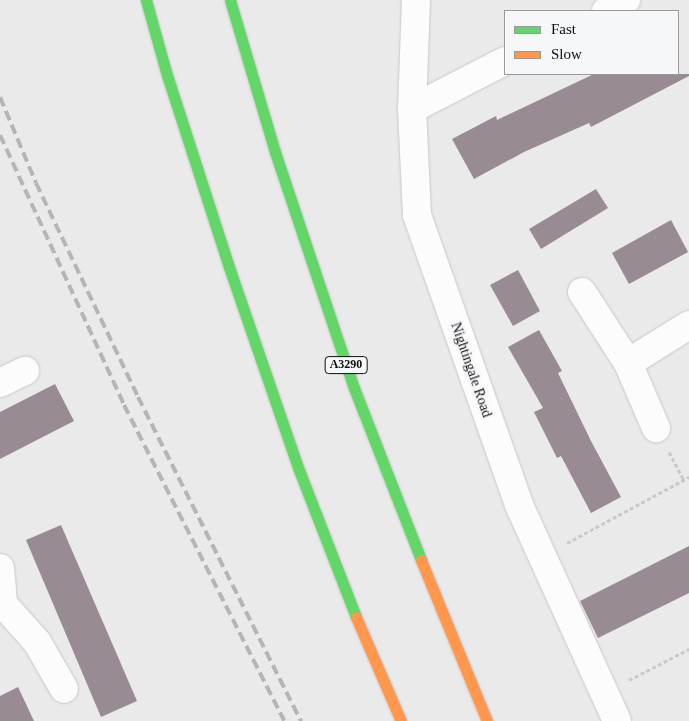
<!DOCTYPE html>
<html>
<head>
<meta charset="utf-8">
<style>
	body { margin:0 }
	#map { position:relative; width:689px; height:721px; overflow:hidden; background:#eaeaea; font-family:Georgia,serif }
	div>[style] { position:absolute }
	.building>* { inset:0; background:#998b93 }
	.path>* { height:3px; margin-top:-1.5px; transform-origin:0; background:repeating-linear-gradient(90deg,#c8c9c9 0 4px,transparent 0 6.5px) }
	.roads { filter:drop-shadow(0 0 1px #c8c8c8) drop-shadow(0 0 1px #c8c8c8) }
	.street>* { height:28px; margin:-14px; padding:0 14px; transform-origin:14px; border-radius:14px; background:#fcfcfc }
	.fast>* { height:11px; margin:-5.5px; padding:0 5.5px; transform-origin:5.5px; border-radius:5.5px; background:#63d668 }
	.slow>* { height:11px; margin:-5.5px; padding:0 5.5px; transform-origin:5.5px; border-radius:5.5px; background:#ff974d }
	.rail>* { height:4px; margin-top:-2px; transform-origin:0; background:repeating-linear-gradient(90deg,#b5b5b5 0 10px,transparent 0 15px) }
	span { translate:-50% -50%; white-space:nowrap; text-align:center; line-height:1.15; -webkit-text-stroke:5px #f6f7f9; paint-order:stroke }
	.shield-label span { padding:1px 4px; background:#f6f7f9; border:1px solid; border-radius:4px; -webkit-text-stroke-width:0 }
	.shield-label { font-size:12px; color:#0e0e0f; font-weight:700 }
	.street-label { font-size:14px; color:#0e0e0f }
	.legend { position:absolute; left:504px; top:10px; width:175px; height:65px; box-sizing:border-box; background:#f6f7f9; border:1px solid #999a9b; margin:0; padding:6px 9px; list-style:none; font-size:15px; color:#0e0e0f }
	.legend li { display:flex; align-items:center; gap:10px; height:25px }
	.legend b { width:25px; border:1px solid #999a9b }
</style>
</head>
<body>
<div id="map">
	<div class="building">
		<i style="clip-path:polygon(594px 74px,689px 74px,689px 76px,591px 127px,589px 123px,524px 152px,474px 179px,452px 139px,496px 116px,497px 120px)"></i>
		<i style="clip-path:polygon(596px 189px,608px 208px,541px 249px,529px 229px)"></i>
		<i style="clip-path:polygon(671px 220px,688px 252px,629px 284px,612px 253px)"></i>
		<i style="clip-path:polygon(518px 270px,540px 311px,513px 326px,490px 285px)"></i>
		<i style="clip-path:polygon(539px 330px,562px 371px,558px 373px,591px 441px,621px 497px,591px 513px,561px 456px,557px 458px,534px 412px,543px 408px,508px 347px)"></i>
		<i style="clip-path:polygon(55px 384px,74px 421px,0 459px,0 412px)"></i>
		<i style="clip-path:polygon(61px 525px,137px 701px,101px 717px,26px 540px)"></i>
		<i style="clip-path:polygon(689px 546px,689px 593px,598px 638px,580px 601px)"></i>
		<i style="clip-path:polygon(18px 687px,34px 721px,0 721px,0 696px)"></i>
	</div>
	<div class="path">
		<i style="left:669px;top:452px;width:32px;rotate:62deg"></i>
		<i style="left:567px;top:543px;width:139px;rotate:-28.4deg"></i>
		<i style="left:629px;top:680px;width:68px;rotate:-27.3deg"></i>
	</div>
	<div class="roads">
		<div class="street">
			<i style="left:416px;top:0;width:109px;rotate:92.1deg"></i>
			<i style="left:412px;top:109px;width:106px;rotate:87.3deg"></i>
			<i style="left:417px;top:215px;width:307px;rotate:70.6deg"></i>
			<i style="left:519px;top:505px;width:237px;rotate:65.6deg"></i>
			<i style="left:606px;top:11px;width:23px;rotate:-29deg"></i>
			<i style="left:412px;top:109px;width:105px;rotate:-27.3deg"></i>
			<i style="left:582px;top:292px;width:85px;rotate:57.1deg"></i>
			<i style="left:628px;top:363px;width:72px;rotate:-31.9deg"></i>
			<i style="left:628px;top:363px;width:71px;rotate:66.7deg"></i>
			<i style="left:0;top:383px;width:28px;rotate:-26deg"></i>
			<i style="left:0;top:568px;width:36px;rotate:85deg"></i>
			<i style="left:3px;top:604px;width:5px;rotate:127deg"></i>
			<i style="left:3px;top:604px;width:51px;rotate:48.2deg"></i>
			<i style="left:37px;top:642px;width:54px;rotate:60.1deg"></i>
		</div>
		<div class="fast">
			<i style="left:146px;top:0;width:78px;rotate:74.4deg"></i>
			<i style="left:167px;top:75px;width:202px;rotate:72.1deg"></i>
			<i style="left:229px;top:267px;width:215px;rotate:71deg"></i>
			<i style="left:299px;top:470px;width:158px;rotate:68.8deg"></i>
			<i style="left:230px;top:0;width:159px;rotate:73.5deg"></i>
			<i style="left:275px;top:152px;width:249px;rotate:71.5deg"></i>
			<i style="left:354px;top:388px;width:185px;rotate:68.7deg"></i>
		</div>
		<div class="slow">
			<i style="left:421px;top:560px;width:174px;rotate:67.7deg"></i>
			<i style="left:356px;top:617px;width:113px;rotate:66.6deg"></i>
		</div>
	</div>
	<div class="rail">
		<i style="left:0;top:97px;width:93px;rotate:67.3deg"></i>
		<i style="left:36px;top:183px;width:237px;rotate:64.5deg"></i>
		<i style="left:138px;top:397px;width:363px;rotate:63.3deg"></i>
		<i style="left:0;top:135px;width:297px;rotate:65.3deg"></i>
		<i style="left:124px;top:405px;width:354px;rotate:63.1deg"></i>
	</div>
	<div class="shield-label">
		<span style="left:346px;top:365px">A3290</span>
	</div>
	<div class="street-label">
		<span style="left:471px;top:370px;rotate:71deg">Nightingale Road</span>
	</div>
	<ul class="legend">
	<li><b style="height:6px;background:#63d668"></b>Fast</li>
	<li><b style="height:6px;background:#ff974d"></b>Slow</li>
	</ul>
</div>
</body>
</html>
